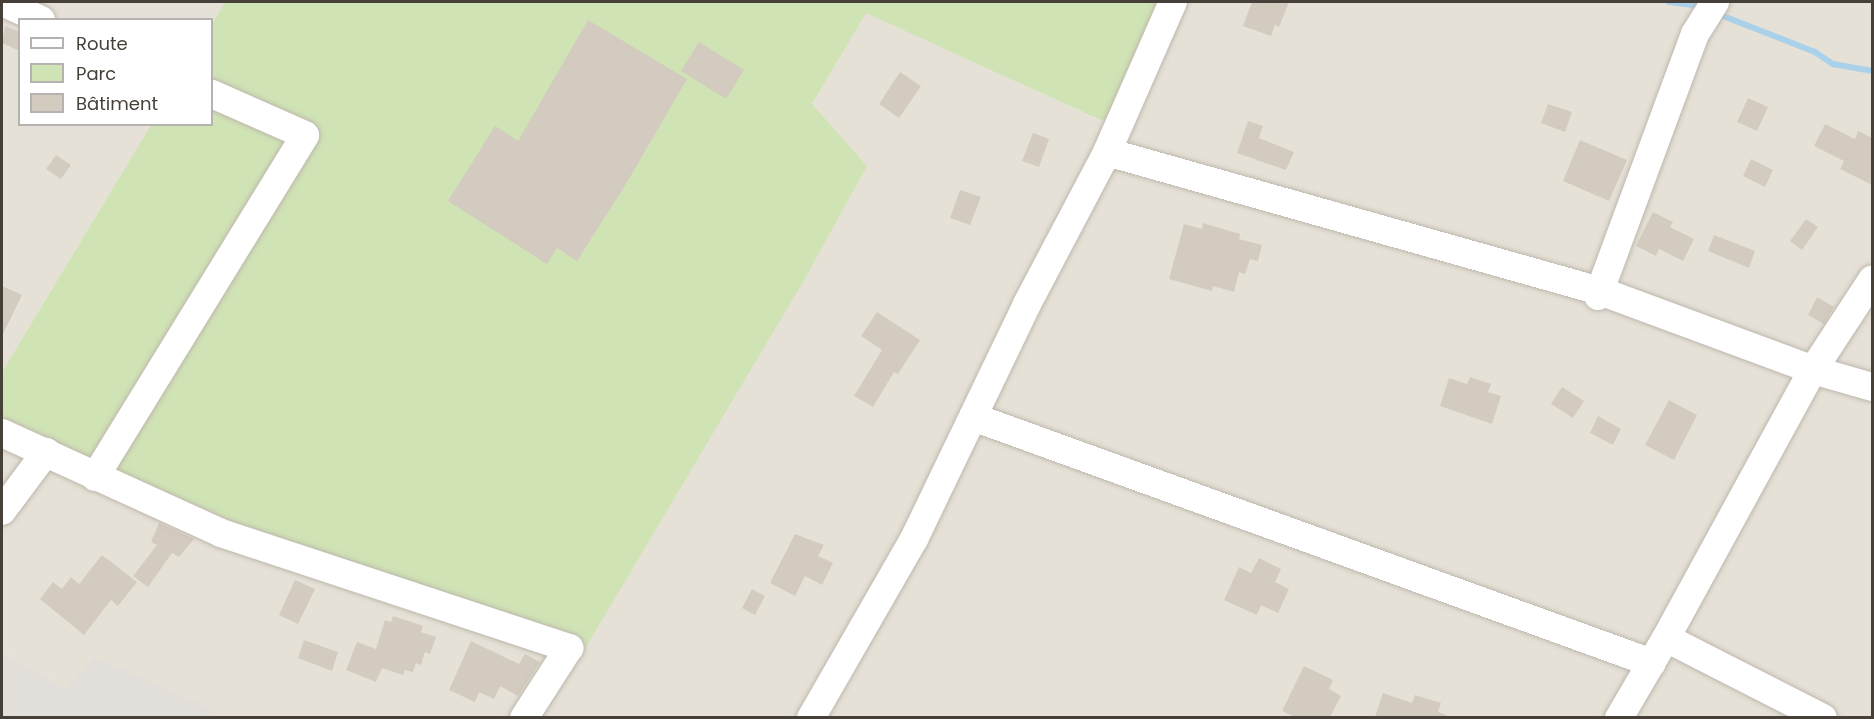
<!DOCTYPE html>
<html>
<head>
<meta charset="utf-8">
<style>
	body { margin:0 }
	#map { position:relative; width:1874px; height:719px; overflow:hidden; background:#f3efe9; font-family:Poppins,sans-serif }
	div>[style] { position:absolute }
	.residential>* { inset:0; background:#e6e1d7 }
	.industrial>* { inset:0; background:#e2deda }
	.green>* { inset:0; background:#d0e3b5 }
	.stream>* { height:6px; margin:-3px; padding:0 3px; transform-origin:3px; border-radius:3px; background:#aad1ea }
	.building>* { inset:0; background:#d3cbbf }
	.roads { filter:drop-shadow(0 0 2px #bdb7ac) drop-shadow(0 0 2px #bdb7ac) }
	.minor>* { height:28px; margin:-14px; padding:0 14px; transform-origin:14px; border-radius:14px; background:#fff }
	span { translate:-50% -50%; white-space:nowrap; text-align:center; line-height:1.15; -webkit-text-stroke:6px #fff; paint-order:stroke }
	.frame { position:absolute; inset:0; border:3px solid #464038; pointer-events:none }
	.legend { position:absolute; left:18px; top:18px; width:195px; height:108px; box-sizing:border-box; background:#fff; border:2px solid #b5b3af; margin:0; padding:8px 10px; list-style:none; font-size:18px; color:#464038 }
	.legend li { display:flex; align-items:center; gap:12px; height:30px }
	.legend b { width:30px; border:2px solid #b5b3af }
</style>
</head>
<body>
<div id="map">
	<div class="residential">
		<i style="clip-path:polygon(2px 2px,225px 2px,212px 24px,212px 20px,20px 20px,20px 124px,151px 125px,2px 372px)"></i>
		<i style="clip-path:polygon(1157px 2px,1872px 2px,1872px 717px,208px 718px,211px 709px,66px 689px,2px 652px,2px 420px,812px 104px,866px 12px,1108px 124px)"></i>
	</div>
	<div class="industrial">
		<i style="clip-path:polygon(2px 652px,66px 689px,94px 657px,211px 709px,208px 718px,2px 717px)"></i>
	</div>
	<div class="green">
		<i style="clip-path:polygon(225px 2px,1157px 2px,1109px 124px,866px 13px,812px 104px,867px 166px,803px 282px,583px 652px,243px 526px,2px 420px,2px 372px,151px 125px,212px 124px,212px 24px)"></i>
	</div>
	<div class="stream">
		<i style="left:1669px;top:2px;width:32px;rotate:7deg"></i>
		<i style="left:1718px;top:14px;width:104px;rotate:21.4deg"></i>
		<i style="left:1815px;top:52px;width:22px;rotate:34deg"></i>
		<i style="left:1833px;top:64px;width:40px;rotate:10deg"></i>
	</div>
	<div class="building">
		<i style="clip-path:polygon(1252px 2px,1289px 2px,1279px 27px,1275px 25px,1271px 36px,1243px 26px)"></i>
		<i style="clip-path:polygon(588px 20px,687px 79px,626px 184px,577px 261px,557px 248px,547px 264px,448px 201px,495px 126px,518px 141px)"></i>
		<i style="clip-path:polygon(5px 26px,20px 32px,20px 51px,2px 43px)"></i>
		<i style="clip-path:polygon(699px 42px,744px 70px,726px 99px,681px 71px)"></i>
		<i style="clip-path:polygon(900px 72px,921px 86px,899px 118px,879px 104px)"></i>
		<i style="clip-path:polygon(1748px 98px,1768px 107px,1757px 131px,1737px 122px)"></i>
		<i style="clip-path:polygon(1548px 104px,1572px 112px,1565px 132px,1541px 123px)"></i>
		<i style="clip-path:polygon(1248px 121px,1263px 126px,1259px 138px,1294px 152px,1286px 170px,1237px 153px)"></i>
		<i style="clip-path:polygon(1825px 124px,1855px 139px,1858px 131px,1872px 138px,1872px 185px,1840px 169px,1844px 161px,1814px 146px)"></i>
		<i style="clip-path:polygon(1033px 133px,1049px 139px,1039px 167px,1022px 161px)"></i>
		<i style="clip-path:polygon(1580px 140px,1627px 160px,1609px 201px,1563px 181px)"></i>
		<i style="clip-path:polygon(56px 155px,71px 165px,61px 179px,46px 169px)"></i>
		<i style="clip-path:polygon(1751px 159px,1773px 170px,1765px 187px,1743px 176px)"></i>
		<i style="clip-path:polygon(960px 190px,981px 197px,970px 225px,950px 218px)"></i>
		<i style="clip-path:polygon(1653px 212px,1673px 222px,1670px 227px,1694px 239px,1683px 261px,1659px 249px,1656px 256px,1636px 246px)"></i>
		<i style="clip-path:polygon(1806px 219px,1818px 227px,1802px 250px,1790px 241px)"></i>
		<i style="clip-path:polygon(1203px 223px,1240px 234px,1239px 239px,1262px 245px,1258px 261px,1250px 259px,1245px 274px,1239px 272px,1234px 292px,1213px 286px,1212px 291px,1169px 279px,1184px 224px,1202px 229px)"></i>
		<i style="clip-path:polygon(1714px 235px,1755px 251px,1749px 268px,1708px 251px)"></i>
		<i style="clip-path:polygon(2px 286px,22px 295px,2px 336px)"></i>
		<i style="clip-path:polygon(1817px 297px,1834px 307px,1824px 324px,1808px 315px)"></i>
		<i style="clip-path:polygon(877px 312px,920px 340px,898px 374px,894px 372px,873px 407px,854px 396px,882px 350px,861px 336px)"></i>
		<i style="clip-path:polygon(1470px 377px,1491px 384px,1488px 392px,1501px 396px,1492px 424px,1440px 406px,1449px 378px,1467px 384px)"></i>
		<i style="clip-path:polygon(1562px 387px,1584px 401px,1573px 418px,1551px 404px)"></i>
		<i style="clip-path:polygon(1669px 400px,1697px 415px,1674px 460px,1645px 445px)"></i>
		<i style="clip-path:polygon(1598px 416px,1621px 429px,1613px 445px,1590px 433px)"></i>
		<i style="clip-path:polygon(159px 523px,194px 539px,179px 557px,172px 553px,148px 587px,133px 576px,157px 545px,151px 542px)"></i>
		<i style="clip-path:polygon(795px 534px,824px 545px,818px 556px,833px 563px,822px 585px,805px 576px,795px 596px,770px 583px)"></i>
		<i style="clip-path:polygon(102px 555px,137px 582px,118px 606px,111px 600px,84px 635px,40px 599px,53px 582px,62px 589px,71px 577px,79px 584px)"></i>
		<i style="clip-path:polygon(1259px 558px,1281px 569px,1275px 582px,1289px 589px,1278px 613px,1261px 605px,1257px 615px,1224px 600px,1239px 567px,1251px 573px)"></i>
		<i style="clip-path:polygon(295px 580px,315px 589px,298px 624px,279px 615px)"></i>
		<i style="clip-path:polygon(752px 589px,765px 596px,755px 615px,742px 608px)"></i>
		<i style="clip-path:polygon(393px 616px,423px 626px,421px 632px,436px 637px,430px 654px,425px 652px,421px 665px,416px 663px,413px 672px,405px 670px,403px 675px,382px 668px,376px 682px,346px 670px,357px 642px,376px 649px,385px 620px,391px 622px)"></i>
		<i style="clip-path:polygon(304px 640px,338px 652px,332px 671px,298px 658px)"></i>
		<i style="clip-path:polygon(471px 641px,519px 664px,525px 654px,540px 662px,518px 696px,500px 686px,494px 699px,479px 692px,475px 702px,449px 690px)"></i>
		<i style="clip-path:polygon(1304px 666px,1333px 680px,1329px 689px,1341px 696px,1330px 717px,1295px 717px,1282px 711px)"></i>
		<i style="clip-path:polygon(1383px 693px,1412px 703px,1415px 695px,1441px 703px,1438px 712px,1446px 715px,1446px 717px,1375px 717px)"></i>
	</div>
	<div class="roads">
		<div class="minor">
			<i style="left:2px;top:2px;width:43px;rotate:24.8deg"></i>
			<i style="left:1107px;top:152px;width:512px;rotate:15.75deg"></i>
			<i style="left:1600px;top:291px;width:227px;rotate:20.3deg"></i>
			<i style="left:1813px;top:370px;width:61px;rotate:16.1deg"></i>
			<i style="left:1598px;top:296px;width:279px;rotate:-69.7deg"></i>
			<i style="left:1695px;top:34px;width:38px;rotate:-58deg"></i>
			<i style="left:973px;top:417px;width:722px;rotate:19.92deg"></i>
			<i style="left:2px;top:433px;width:241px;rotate:24.5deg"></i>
			<i style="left:221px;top:533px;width:367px;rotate:18.3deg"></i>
			<i style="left:569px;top:648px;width:83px;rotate:122.7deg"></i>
			<i style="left:95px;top:477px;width:401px;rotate:-58.4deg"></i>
			<i style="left:305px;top:135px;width:102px;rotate:-156.2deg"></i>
			<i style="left:2px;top:511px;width:74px;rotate:-53.3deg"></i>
			<i style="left:1666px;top:638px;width:176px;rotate:27deg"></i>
			<i style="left:811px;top:718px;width:207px;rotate:-60.1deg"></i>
			<i style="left:914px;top:539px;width:261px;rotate:-64.3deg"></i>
			<i style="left:1027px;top:304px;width:172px;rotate:-62.2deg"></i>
			<i style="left:1107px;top:152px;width:164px;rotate:-66.3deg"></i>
			<i style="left:1619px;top:718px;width:93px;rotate:-59.6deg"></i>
			<i style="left:1666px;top:638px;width:306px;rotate:-61.3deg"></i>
			<i style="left:1813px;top:370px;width:108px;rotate:-56.8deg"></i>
		</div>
	</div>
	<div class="frame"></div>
	<ul class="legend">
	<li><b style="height:8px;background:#fff"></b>Route</li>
	<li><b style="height:16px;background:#d0e3b5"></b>Parc</li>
	<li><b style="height:16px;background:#d3cbbf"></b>Bâtiment</li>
	</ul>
</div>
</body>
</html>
